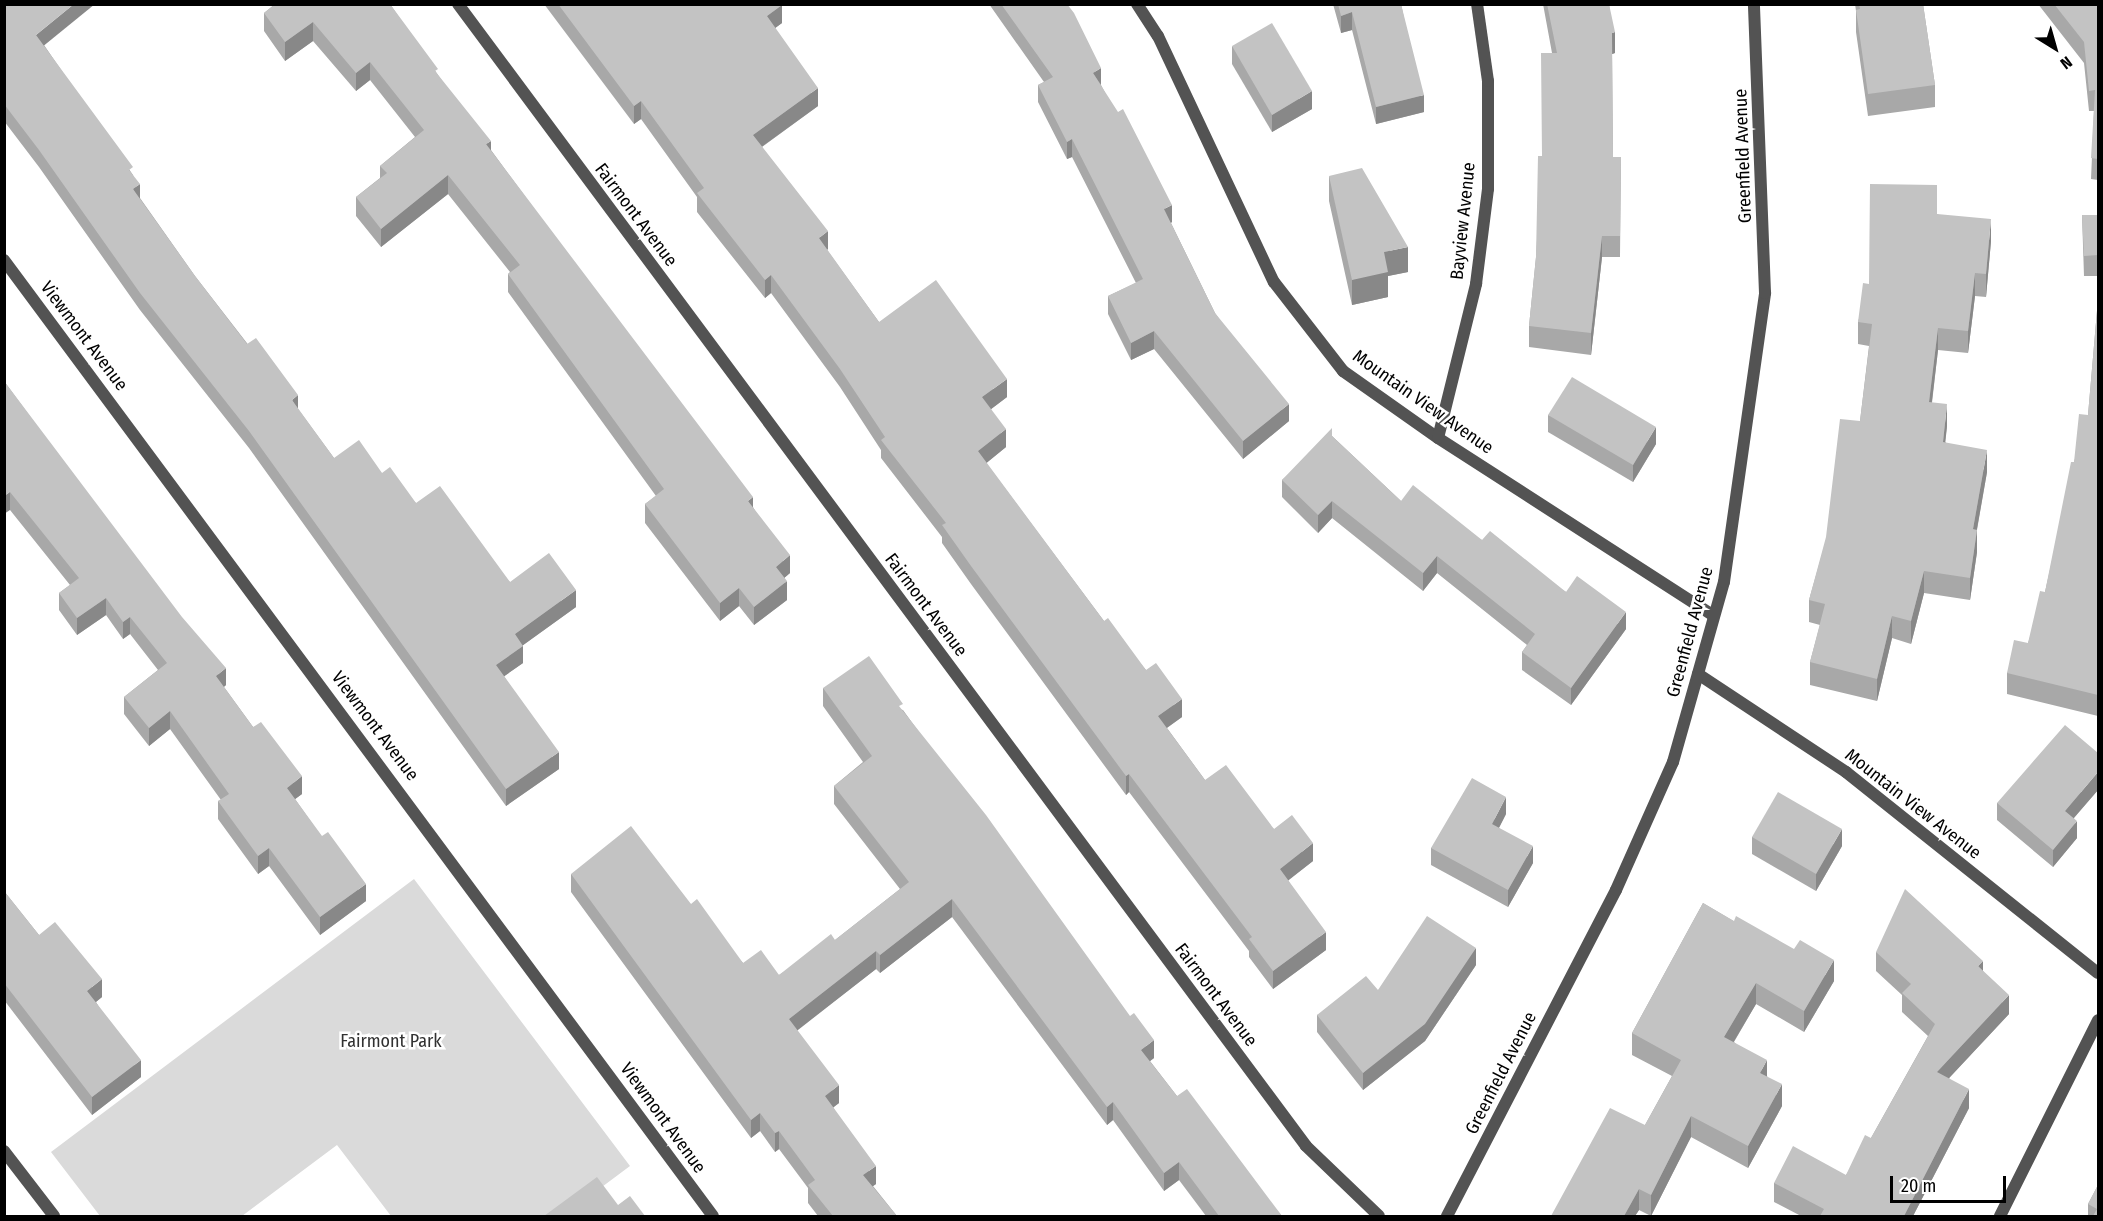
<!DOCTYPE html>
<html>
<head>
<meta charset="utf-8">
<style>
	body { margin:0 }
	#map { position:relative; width:2103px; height:1221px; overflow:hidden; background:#fff; font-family:"Fira Sans Condensed",sans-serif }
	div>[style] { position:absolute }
	.green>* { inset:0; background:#dadada }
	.minor>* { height:12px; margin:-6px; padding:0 6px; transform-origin:6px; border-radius:6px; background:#535353 }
	.wall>* { inset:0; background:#a8a8a8 }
	.shaded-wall>* { inset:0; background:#888 }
	.building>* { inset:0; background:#c3c3c3 }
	span { translate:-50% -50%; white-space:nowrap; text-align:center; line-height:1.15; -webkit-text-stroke:5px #fff; paint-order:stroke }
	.street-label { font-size:18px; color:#000 }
	.park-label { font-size:18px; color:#313131 }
	.frame { position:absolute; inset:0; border:6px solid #000; pointer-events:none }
	.north { position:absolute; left:2025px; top:18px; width:60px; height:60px; -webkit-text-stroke:4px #fff; paint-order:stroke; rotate:143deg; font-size:16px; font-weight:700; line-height:24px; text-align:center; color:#000 }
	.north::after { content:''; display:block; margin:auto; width:21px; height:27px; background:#000; clip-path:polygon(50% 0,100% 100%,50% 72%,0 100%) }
	.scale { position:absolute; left:1890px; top:1176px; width:116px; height:27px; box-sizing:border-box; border:3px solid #000; border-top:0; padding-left:8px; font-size:18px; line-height:21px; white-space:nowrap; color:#000; -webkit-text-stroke:4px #fff; paint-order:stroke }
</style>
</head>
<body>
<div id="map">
	<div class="green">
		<i style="clip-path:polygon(414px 879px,630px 1166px,563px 1216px,391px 1216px,337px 1145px,242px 1216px,100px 1216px,51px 1152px)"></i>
	</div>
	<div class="minor">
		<i style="left:458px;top:4px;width:1422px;rotate:53.4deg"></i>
		<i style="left:1306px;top:1146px;width:101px;rotate:43.8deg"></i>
		<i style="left:1137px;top:4px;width:38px;rotate:57deg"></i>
		<i style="left:1158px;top:36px;width:272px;rotate:64.8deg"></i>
		<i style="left:1274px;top:282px;width:113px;rotate:52.2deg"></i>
		<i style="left:1343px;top:371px;width:116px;rotate:35.2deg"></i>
		<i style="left:1438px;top:438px;width:328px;rotate:32.8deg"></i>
		<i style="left:4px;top:260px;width:1190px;rotate:53.44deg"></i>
		<i style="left:1438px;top:438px;width:159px;rotate:-76.1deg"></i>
		<i style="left:1476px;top:284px;width:96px;rotate:-82.8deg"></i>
		<i style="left:1488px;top:189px;width:108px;rotate:-90deg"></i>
		<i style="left:1488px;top:81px;width:78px;rotate:-98.1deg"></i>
		<i style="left:1698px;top:674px;width:178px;rotate:33.5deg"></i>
		<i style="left:1846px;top:772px;width:322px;rotate:38.6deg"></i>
		<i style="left:4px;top:1151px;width:82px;rotate:52.4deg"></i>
		<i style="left:1447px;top:1216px;width:367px;rotate:-62.6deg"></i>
		<i style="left:1616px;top:890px;width:140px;rotate:-66deg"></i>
		<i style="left:1673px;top:762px;width:187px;rotate:-74.2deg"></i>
		<i style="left:1724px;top:582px;width:292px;rotate:-81.9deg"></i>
		<i style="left:1765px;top:293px;width:289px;rotate:-92.2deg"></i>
		<i style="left:2000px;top:1216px;width:219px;rotate:-63.4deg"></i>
	</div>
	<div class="wall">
		<i style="clip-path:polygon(4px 4px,44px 45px,133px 175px,140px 198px,195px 276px,298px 409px,334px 458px,382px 473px,416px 503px,510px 582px,576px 607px,523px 645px,523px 663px,504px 676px,559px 769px,506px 806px,249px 448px,140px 310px,39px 167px,4px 121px)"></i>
		<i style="clip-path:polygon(274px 4px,390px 4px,438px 75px,491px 150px,753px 507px,790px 573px,784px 578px,787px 600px,754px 625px,739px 606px,720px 621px,645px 523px,645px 504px,656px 496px,508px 292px,508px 274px,510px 272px,448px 194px,381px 247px,356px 216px,356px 197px,380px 178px,380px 166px,415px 137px,370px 80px,356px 91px,313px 41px,285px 61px,264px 31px,264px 13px,274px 5px)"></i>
		<i style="clip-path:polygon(544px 4px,782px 4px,782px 23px,775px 28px,818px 106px,762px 147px,828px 249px,827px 250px,879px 322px,1007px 397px,991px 409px,1006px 447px,986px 463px,1104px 621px,1146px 670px,1182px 717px,1167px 728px,1205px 780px,1274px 829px,1313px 861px,1288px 880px,1326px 950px,1273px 989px,1249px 957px,1249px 951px,1129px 792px,1126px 795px,971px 584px,942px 543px,942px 537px,881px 458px,881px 450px,840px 387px,771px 293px,765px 298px,697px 212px,697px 197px,641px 119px,634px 124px)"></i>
		<i style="clip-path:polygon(989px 4px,1067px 4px,1101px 85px,1172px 222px,1171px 223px,1215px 313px,1289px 421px,1243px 459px,1154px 349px,1131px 360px,1108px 314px,1108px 296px,1136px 283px,1072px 157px,1067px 159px,1038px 102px,1038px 85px,1044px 82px)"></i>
		<i style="clip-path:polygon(1333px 4px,1401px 4px,1424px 112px,1376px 124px,1352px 30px,1341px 33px)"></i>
		<i style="clip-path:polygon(1543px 4px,1609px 4px,1615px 53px,1612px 54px,1613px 157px,1621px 157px,1620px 257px,1602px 257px,1591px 355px,1529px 347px,1529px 326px,1536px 257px,1542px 156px,1552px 53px)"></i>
		<i style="clip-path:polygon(1855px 4px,1923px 4px,1935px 85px,1935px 107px,1868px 116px,1856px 32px,1856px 11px)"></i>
		<i style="clip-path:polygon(2038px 4px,2098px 4px,2098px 180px,2091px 179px,2094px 111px,2089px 111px,2084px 63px)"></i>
		<i style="clip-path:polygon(1232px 46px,1312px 109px,1272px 132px,1232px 64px)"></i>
		<i style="clip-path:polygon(1329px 176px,1408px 272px,1388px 276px,1388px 297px,1352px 305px,1329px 201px)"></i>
		<i style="clip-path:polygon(1937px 214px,1991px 241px,1986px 297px,1975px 296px,1968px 353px,1938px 350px,1932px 403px,1947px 426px,1945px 442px,1987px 472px,1977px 530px,1977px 552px,1970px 600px,1924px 593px,1911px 644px,1892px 638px,1877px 701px,1810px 685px,1810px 662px,1820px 625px,1809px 622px,1809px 600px,1860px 421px,1869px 346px,1858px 344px,1858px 322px,1869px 284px)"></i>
		<i style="clip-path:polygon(2082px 215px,2098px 215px,2098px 276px,2084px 276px)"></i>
		<i style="clip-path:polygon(2098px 299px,2098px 716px,2007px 694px,2007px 673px,2028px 643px,2045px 592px,2074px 462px,2088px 415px)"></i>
		<i style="clip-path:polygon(4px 381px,226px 685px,224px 687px,302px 794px,295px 799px,366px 901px,320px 935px,269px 866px,258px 874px,218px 819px,218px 801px,221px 800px,170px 729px,149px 746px,124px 714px,124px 697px,158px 670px,130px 634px,123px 639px,106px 615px,77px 635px,59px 610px,59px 593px,70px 585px,10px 510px)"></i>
		<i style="clip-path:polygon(1548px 415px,1656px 444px,1633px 482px,1548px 432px)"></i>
		<i style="clip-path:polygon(1332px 436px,1401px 501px,1482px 540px,1626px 629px,1571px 705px,1522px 670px,1522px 652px,1527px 645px,1437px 573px,1423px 591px,1332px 518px,1318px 533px,1282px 497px,1282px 480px)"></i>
		<i style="clip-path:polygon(823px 688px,903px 710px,1154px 1058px,1150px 1061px,1177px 1096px,1282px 1216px,1206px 1216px,1179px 1180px,1164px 1191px,1113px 1120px,1107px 1125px,952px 917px,880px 973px,876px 969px,797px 1030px,839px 1103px,833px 1107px,876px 1184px,873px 1186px,897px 1216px,818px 1216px,808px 1203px,808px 1188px,779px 1149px,775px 1152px,760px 1131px,751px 1138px,571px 892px,571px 874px,691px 904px,743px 963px,779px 975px,835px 940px,900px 889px,834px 804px,834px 786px,863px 762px,823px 706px)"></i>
		<i style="clip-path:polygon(2098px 790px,2074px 818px,2077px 838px,2053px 867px,1997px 820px,1997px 803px)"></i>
		<i style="clip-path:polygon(1506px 814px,1499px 828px,1533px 863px,1508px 907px,1431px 865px,1431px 848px)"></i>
		<i style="clip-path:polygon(1752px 837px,1842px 846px,1816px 891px,1752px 854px)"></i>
		<i style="clip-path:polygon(4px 891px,39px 935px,102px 997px,96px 1002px,141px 1077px,92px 1115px,4px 1000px)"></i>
		<i style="clip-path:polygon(1703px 903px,1834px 981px,1804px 1032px,1756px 1004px,1734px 1042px,1767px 1076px,1782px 1106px,1748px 1168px,1691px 1137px,1651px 1216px,1639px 1210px,1635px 1216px,1551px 1216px,1645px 1125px,1672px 1076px,1632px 1055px,1632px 1033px)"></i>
		<i style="clip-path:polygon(1876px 952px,1983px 971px,2009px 1014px,1949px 1078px,1969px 1108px,1913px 1216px,1801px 1216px,1774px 1202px,1774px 1183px,1846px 1175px,1871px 1138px,1928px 1036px,1902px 1012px,1902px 995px,1876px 971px)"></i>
		<i style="clip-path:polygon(1476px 965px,1425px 1041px,1363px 1090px,1317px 1032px,1317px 1015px,1378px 990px)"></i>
		<i style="clip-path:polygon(2098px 1185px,2098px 1216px,2088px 1216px,2088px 1204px)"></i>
	</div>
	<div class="shaded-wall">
		<i style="clip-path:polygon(74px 4px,95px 4px,36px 52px,36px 35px)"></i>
		<i style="clip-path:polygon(782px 5px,782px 23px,767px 34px,767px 16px)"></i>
		<i style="clip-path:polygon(1352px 12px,1352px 30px,1341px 33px,1341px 16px)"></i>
		<i style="clip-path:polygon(313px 22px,313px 41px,285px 61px,285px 42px)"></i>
		<i style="clip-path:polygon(1615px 32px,1615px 53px,1612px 54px,1612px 33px)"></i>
		<i style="clip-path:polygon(370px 62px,370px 80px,356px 91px,356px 73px)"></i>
		<i style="clip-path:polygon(1101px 68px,1101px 85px,1093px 73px)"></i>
		<i style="clip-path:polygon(818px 88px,818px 106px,753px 153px,753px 135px)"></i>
		<i style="clip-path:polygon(1312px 91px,1312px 109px,1272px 132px,1272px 115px)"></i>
		<i style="clip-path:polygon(1424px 95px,1424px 112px,1376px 124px,1376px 107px)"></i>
		<i style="clip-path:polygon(641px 101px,641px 119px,634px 124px,634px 106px)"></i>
		<i style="clip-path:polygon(1072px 139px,1072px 157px,1067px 159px,1067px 142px)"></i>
		<i style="clip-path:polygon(491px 141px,491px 159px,486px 144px)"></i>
		<i style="clip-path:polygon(448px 175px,448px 194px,381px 247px,381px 229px)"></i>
		<i style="clip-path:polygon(140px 184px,140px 202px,133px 189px)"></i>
		<i style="clip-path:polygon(1172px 205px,1172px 222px,1164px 226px,1164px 209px)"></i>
		<i style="clip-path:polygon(1991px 219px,1991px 241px,1986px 297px,1986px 274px)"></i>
		<i style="clip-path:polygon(828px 231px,828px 249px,819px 256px,819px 238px)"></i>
		<i style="clip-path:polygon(1602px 236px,1602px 257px,1591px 355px,1591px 333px)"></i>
		<i style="clip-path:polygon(1408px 247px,1408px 272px,1388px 276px,1388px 297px,1352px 305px,1352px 280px,1384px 252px)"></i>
		<i style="clip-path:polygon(1975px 273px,1975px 296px,1968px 353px,1968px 331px)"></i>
		<i style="clip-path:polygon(771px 275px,771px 293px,765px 298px,765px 280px)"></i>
		<i style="clip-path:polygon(1938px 328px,1938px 350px,1929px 425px,1929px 402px)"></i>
		<i style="clip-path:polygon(1154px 331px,1154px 349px,1131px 360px,1131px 343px)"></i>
		<i style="clip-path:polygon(1007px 379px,1007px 397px,982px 416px,982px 397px)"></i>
		<i style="clip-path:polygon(298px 395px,298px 412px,292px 400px)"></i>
		<i style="clip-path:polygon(1289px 404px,1289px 421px,1243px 459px,1243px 441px)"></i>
		<i style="clip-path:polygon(1947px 404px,1947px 426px,1943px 464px,1943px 442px)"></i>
		<i style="clip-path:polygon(1656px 427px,1656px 444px,1633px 482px,1633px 465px)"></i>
		<i style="clip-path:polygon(1006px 429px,1006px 447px,978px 470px,978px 451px)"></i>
		<i style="clip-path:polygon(1987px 450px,1987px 472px,1973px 551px,1973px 529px)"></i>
		<i style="clip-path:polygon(10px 492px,10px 510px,4px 514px,4px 496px)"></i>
		<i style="clip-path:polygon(753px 497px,753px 515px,748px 501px)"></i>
		<i style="clip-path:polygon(1332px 501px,1332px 518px,1318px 533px,1318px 515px)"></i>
		<i style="clip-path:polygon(1977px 530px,1977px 552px,1970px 600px,1970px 578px)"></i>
		<i style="clip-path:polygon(790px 555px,790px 573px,776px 585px,776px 567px)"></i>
		<i style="clip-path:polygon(1437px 556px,1437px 573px,1423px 591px,1423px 573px)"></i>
		<i style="clip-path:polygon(1924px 571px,1924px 593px,1911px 644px,1911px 621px)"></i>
		<i style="clip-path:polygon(787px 581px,787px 600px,754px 625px,754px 607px)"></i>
		<i style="clip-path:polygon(739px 588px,739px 606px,720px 621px,720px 603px)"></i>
		<i style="clip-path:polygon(576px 590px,576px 607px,515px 651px,515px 634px)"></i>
		<i style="clip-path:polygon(106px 598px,106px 615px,77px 635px,77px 618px)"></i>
		<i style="clip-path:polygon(1626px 612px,1626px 629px,1571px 705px,1571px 688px)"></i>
		<i style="clip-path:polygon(1892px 616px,1892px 638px,1877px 701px,1877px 679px)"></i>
		<i style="clip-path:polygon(130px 617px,130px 634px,123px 639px,123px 622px)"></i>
		<i style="clip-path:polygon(523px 646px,523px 663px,496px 682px,496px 665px)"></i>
		<i style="clip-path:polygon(226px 668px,226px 685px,216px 693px,216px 676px)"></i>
		<i style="clip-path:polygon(1182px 699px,1182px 717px,1158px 734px,1158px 716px)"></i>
		<i style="clip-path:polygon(170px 711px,170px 729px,149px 746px,149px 728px)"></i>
		<i style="clip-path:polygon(559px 752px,559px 769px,506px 806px,506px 789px)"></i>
		<i style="clip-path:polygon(2098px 772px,2098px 790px,2065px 828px,2065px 811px)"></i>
		<i style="clip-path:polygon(1129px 774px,1129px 792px,1126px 795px,1126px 776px)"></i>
		<i style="clip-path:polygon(302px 776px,302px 794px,287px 805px,287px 788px)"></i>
		<i style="clip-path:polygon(1506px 797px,1506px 814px,1492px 841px,1492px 824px)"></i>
		<i style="clip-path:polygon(2077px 821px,2077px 838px,2053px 867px,2053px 850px)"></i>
		<i style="clip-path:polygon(1842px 829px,1842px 846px,1816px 891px,1816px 874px)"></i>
		<i style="clip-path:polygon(1313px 843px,1313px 861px,1280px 887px,1280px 869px)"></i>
		<i style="clip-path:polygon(1533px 846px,1533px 863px,1508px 907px,1508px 890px)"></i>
		<i style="clip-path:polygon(269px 848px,269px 866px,258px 874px,258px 856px)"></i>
		<i style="clip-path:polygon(366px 884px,366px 901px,320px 935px,320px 917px)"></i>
		<i style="clip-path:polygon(952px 899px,952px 917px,880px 973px,880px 955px)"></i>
		<i style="clip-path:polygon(1326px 932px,1326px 950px,1273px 989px,1273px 971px)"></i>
		<i style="clip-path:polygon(1476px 948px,1476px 965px,1425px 1041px,1363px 1090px,1363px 1073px)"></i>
		<i style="clip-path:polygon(876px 951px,876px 969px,789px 1037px,789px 1019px)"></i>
		<i style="clip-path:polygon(1834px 960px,1834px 981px,1804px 1032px,1804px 1011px)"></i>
		<i style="clip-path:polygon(1983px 961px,1983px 980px,1978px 966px)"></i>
		<i style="clip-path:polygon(102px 979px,102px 997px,87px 1009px,87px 991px)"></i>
		<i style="clip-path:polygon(1756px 983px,1756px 1004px,1724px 1058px,1724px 1037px)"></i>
		<i style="clip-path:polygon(2009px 995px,2009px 1014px,1937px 1091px,1937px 1072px)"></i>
		<i style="clip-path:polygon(1154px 1040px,1154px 1058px,1141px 1068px,1141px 1050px)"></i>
		<i style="clip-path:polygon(141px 1060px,141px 1077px,92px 1115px,92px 1097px)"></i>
		<i style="clip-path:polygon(1767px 1060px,1767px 1081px,1760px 1073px)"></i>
		<i style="clip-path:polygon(1782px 1084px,1782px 1106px,1748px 1168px,1748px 1146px)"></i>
		<i style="clip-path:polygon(839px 1085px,839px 1103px,825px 1114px,825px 1096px)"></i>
		<i style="clip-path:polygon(1969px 1089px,1969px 1108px,1913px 1216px,1904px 1216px)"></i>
		<i style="clip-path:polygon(1113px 1102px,1113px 1120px,1107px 1125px,1107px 1107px)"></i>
		<i style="clip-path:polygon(760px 1113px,760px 1131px,751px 1138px,751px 1120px)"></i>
		<i style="clip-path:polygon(1691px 1116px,1691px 1137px,1651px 1216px,1651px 1195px)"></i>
		<i style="clip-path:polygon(779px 1131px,779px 1149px,775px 1152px,775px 1133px)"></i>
		<i style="clip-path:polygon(1179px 1162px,1179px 1180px,1164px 1191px,1164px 1173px)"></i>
		<i style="clip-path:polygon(876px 1166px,876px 1184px,863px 1193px,863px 1175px)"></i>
		<i style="clip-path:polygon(1639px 1189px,1639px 1210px,1635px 1216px,1624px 1216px)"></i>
	</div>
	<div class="building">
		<i style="clip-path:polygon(4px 4px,74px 4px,36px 35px,133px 167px,129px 170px,140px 184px,133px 189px,195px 276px,247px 344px,256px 338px,298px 395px,292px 400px,334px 458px,359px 440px,382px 473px,390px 467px,416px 503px,440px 486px,510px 582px,549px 553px,576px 590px,515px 634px,523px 646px,496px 665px,559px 752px,506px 789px,249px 431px,140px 293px,39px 150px,4px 104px)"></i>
		<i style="clip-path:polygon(275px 4px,390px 4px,438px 69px,435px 71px,491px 141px,486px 144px,753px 497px,748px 501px,790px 555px,776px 567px,787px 581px,754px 607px,739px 588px,720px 603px,645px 504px,664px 489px,508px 274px,520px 265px,448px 175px,381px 229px,356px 197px,387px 173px,380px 166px,424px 130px,370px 62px,356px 73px,313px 22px,285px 42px,264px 13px)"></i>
		<i style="clip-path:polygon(558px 4px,782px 4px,782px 5px,767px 16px,818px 88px,753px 135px,828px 231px,819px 238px,879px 322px,936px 280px,961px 315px,1007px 379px,982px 397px,1006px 429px,978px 451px,1104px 621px,1108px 618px,1146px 670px,1156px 663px,1182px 699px,1158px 716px,1205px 780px,1226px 765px,1274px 829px,1292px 815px,1313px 843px,1280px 869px,1326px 932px,1273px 971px,1249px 939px,1252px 937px,1129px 774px,1126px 776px,971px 566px,942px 525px,946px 523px,881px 440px,885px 437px,840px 369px,771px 275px,765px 280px,697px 193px,704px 188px,641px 101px,634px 106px)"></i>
		<i style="clip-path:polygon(1001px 4px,1067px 4px,1074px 13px,1101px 68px,1093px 73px,1118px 112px,1123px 109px,1172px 205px,1164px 209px,1215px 313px,1289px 404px,1243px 441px,1154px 331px,1131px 343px,1108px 296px,1143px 279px,1072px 139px,1067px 142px,1038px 85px,1053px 77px)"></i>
		<i style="clip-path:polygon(1338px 4px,1401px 4px,1424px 95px,1376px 107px,1352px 12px,1341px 16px)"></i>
		<i style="clip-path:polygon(1547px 4px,1609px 4px,1615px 32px,1612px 33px,1613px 157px,1621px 157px,1620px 236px,1602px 236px,1591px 333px,1529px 326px,1536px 257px,1538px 156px,1542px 156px,1541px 53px,1557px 53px)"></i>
		<i style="clip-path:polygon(1859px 4px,1923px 4px,1935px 85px,1868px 94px,1856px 10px,1860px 9px)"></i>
		<i style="clip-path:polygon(2054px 4px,2098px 4px,2098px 159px,2091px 158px,2095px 90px,2089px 91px,2084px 42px)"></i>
		<i style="clip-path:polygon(1272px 23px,1312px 91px,1272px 115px,1232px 46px)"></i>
		<i style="clip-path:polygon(1362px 168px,1408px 247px,1384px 252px,1388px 272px,1352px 280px,1329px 176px)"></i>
		<i style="clip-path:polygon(1870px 184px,1937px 185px,1937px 214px,1991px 219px,1986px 274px,1975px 273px,1968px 331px,1938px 328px,1929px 402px,1947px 404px,1943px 442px,1987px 450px,1973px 529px,1977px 530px,1970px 578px,1924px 571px,1911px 621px,1892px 616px,1877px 679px,1810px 662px,1825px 604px,1809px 600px,1826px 537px,1840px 419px,1860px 421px,1872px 324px,1858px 322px,1863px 283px,1869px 284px)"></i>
		<i style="clip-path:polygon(2082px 215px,2098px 215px,2098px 255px,2084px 256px)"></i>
		<i style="clip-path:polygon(2098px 299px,2098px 695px,2007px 673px,2014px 640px,2028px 643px,2040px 591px,2045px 592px,2071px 462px,2074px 462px,2079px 414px,2088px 415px)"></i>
		<i style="clip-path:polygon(1572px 377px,1656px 427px,1633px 465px,1548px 415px)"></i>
		<i style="clip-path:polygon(4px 381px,182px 617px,226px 668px,216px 676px,253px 727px,261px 722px,302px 776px,287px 788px,322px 836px,328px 832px,366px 884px,320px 917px,269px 848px,258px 856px,218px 801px,229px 794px,170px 711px,149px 728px,124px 697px,167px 663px,130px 617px,123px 622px,106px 598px,77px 618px,59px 593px,79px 578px,10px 492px,4px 496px)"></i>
		<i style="clip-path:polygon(1332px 428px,1332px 436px,1401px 501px,1413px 485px,1482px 540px,1490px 531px,1566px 592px,1577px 576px,1626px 612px,1571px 688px,1522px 652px,1535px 634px,1437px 556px,1423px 573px,1332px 501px,1318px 515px,1282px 480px)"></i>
		<i style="clip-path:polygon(869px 656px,903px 704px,899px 706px,986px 815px,1130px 1016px,1134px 1013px,1154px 1040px,1141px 1050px,1177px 1096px,1187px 1089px,1282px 1216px,1219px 1216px,1179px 1162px,1164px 1173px,1113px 1102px,1107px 1107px,952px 899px,880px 955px,876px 951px,789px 1019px,839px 1085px,825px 1096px,876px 1166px,863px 1175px,897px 1216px,833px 1216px,808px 1185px,815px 1180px,779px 1131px,775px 1133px,760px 1113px,751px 1120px,571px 874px,631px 826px,691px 904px,697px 899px,743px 963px,761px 950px,779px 975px,831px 934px,835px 940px,909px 882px,834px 786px,872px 756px,823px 688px)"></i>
		<i style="clip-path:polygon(2065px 725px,2098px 753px,2098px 772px,2065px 811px,2077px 821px,2053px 850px,1997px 803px)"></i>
		<i style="clip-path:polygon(1472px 778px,1506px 797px,1492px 824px,1533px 846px,1508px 890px,1431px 848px)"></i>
		<i style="clip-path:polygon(1778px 792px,1842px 829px,1816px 874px,1752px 837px)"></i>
		<i style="clip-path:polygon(1905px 889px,1983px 961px,1978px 966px,2009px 995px,1937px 1072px,1969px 1089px,1904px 1216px,1820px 1216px,1824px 1209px,1774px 1183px,1793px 1146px,1846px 1175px,1865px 1135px,1871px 1138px,1935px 1024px,1902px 993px,1911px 984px,1876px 952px)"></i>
		<i style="clip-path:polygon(4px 891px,39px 935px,55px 922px,102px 979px,87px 991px,141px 1060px,92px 1097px,4px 983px)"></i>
		<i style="clip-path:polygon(1703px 903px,1734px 921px,1736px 916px,1794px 949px,1800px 940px,1834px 960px,1804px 1011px,1756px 983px,1724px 1037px,1767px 1060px,1760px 1073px,1782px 1084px,1748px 1146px,1691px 1116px,1651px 1195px,1639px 1189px,1624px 1216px,1551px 1216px,1610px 1108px,1645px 1125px,1681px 1060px,1632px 1033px)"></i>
		<i style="clip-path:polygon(1427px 916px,1476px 948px,1425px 1024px,1363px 1073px,1317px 1015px,1366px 976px,1378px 990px)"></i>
		<i style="clip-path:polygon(597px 1177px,618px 1205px,630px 1196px,645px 1216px,544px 1216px)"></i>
		<i style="clip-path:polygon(2098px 1185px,2098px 1216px,2093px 1216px,2097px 1209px,2088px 1204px)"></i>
	</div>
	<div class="street-label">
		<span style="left:1743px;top:156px;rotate:-92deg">Greenfield Avenue</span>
		<span style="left:636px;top:215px;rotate:53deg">Fairmont Avenue</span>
		<span style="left:1463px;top:221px;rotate:-84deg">Bayview Avenue</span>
		<span style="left:84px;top:336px;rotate:53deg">Viewmont Avenue</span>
		<span style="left:1423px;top:402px;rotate:35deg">Mountain View Avenue</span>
		<span style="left:926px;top:605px;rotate:53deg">Fairmont Avenue</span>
		<span style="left:1690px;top:632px;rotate:-75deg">Greenfield Avenue</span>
		<span style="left:375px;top:726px;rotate:53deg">Viewmont Avenue</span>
		<span style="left:1913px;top:804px;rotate:38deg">Mountain View Avenue</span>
		<span style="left:1216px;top:995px;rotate:53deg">Fairmont Avenue</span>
		<span style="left:1501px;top:1073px;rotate:-63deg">Greenfield Avenue</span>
		<span style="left:663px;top:1118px;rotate:54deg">Viewmont Avenue</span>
	</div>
	<div class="park-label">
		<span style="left:391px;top:1041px">Fairmont Park</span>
	</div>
	<div class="frame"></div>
	<div class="north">N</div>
	<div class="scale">20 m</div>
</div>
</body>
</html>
